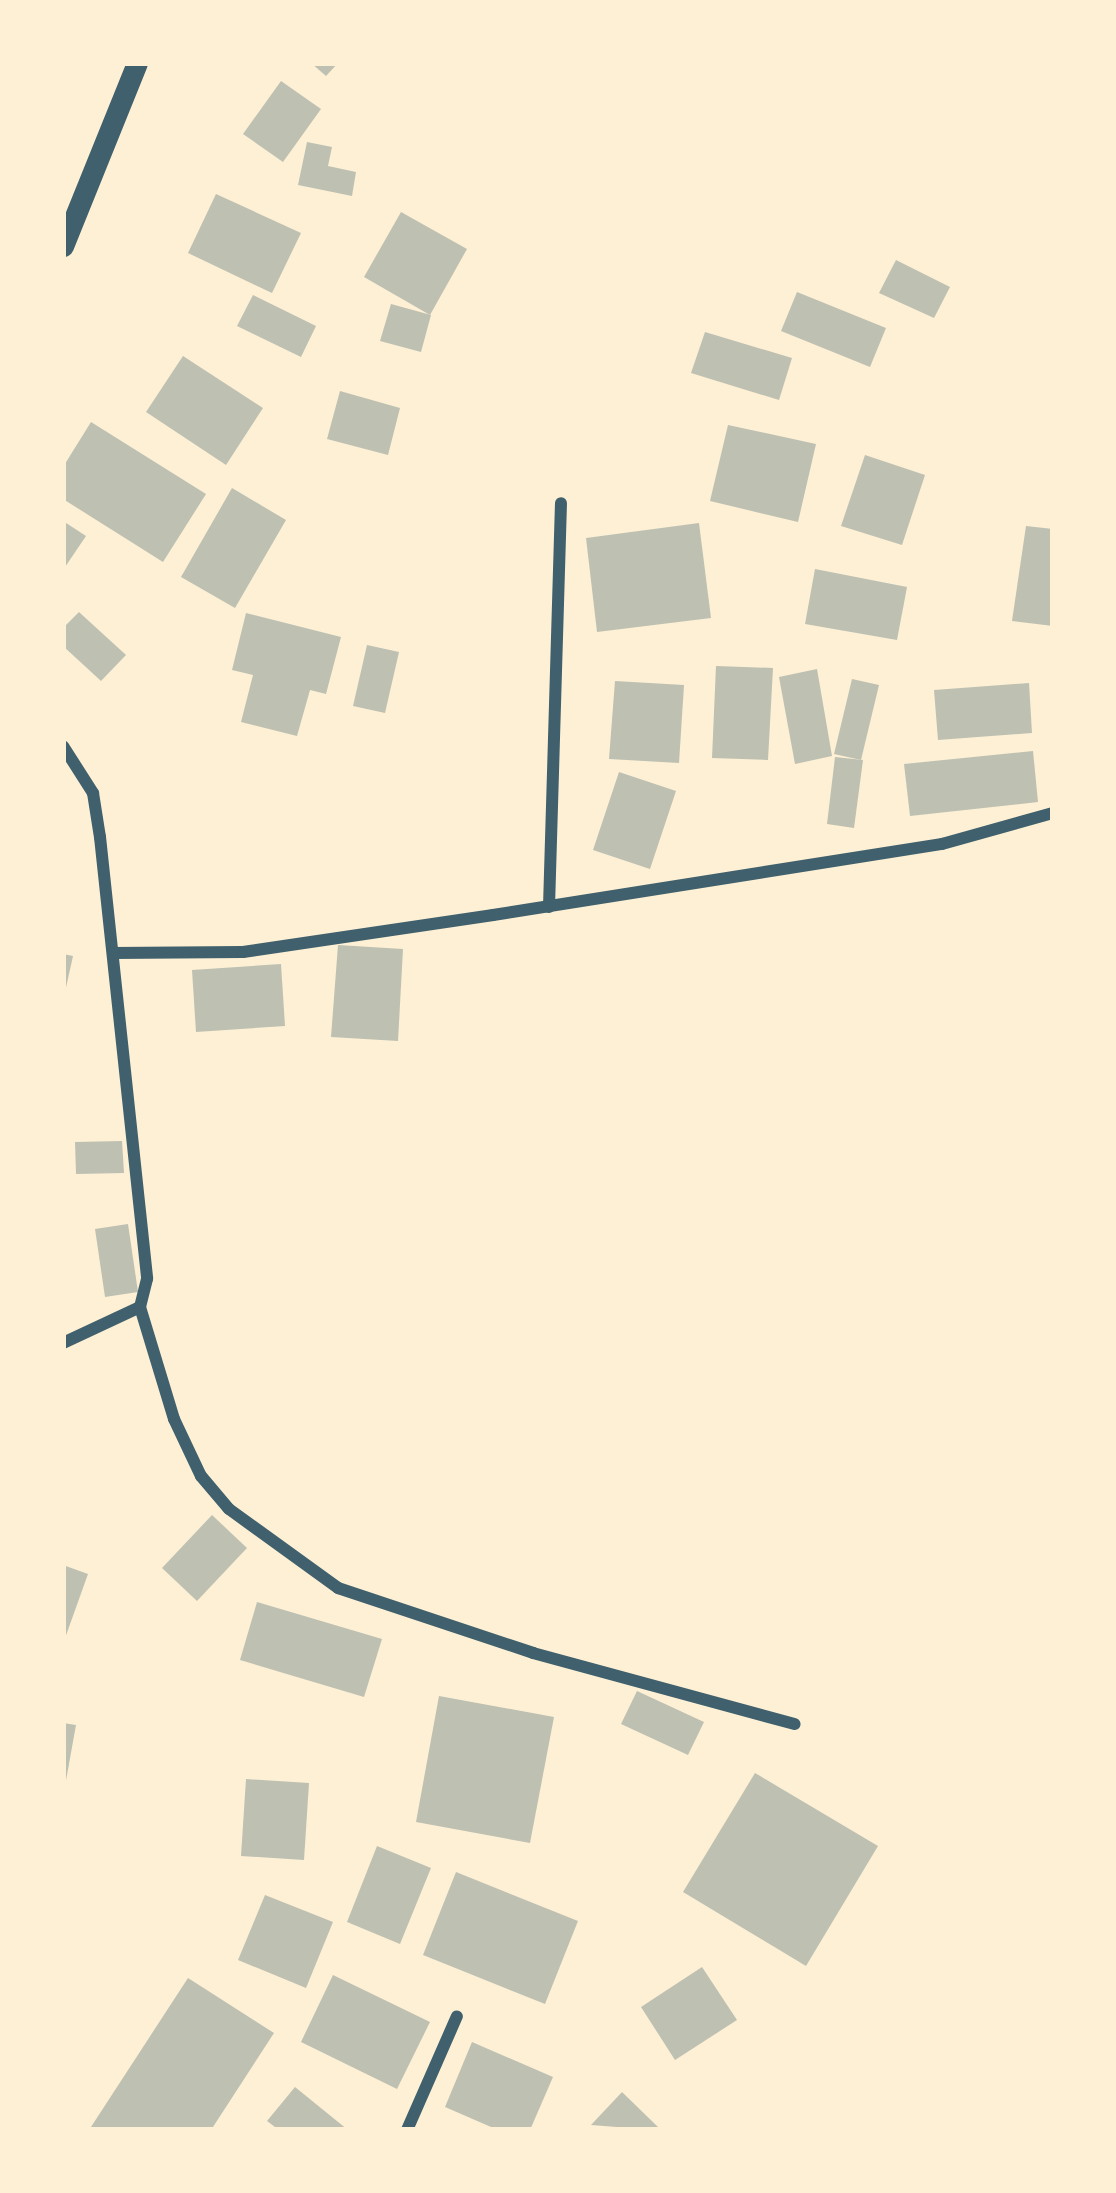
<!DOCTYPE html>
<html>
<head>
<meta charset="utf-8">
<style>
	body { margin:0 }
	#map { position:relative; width:1116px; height:2193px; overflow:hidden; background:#fdf0d5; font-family:"Sofia Sans Condensed",sans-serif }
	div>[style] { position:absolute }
	.building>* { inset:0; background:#bec0b2 }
	.minor>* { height:12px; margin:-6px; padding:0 6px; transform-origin:6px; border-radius:6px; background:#3f606c }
	.tertiary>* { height:21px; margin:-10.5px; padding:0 10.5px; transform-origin:10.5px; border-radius:10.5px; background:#3f606c }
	span { translate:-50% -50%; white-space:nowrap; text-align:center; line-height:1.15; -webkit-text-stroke:10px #fdf0d5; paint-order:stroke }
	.frame { position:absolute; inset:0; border:66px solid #fdf0d5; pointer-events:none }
</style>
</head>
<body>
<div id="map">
	<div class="building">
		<i style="clip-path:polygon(311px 63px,338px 63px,326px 76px)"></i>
		<i style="clip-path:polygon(281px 81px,321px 109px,283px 162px,243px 134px)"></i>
		<i style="clip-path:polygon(307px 142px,332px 147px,328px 166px,356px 172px,352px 196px,298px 185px)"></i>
		<i style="clip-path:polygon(216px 194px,301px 233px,272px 293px,188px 253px)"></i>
		<i style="clip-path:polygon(401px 212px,467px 249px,430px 315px,364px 277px)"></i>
		<i style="clip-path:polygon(896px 260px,950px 287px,934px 318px,879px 293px)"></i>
		<i style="clip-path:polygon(797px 292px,886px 328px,870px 367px,781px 331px)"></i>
		<i style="clip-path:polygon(253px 295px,316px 326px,301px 357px,237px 326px)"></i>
		<i style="clip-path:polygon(391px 304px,431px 315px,421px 352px,380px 341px)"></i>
		<i style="clip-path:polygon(705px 332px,792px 358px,779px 400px,691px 373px)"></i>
		<i style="clip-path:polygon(183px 356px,263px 408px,226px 465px,146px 412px)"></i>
		<i style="clip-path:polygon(340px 391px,400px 408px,388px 455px,327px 439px)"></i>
		<i style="clip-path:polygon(91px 422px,206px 494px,163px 562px,63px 499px,63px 467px)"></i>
		<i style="clip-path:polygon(728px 425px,816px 444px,798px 522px,710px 501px)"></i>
		<i style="clip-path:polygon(865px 455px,925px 475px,902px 545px,841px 526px)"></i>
		<i style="clip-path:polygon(232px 488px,286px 520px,235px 608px,181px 577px)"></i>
		<i style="clip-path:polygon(63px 521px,86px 536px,63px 570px)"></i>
		<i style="clip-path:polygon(699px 523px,711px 618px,597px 632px,586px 538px)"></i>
		<i style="clip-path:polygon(1026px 526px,1053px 529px,1053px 626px,1012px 621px)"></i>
		<i style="clip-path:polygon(815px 569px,907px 587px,897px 640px,805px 624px)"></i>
		<i style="clip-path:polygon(79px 612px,126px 655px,101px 681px,63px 646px,63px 628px)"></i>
		<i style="clip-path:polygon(246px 613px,341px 637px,326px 694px,310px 690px,297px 736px,241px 722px,253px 675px,232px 670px)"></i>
		<i style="clip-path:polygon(367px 645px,399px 652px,385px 713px,353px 706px)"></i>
		<i style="clip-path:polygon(716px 666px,773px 668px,768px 760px,712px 758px)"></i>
		<i style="clip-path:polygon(817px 669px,832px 756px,795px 764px,779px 677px)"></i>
		<i style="clip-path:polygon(852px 679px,879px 685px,861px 760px,834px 754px)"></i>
		<i style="clip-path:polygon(615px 681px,684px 685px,679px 763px,609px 759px)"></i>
		<i style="clip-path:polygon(1029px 683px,1032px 733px,938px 740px,934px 690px)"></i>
		<i style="clip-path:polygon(1033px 751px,1038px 802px,910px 816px,904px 764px)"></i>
		<i style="clip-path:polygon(835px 757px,863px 760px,854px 828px,827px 824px)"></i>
		<i style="clip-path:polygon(619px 772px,676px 791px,650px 869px,593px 850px)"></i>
		<i style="clip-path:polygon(338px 945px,403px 949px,398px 1041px,331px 1037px)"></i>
		<i style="clip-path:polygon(63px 954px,73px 956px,65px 992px,63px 992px)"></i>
		<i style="clip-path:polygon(281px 964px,285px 1026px,196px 1032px,192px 970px)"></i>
		<i style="clip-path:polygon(122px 1141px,124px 1173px,76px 1174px,75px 1142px)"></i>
		<i style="clip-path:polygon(128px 1224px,138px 1292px,105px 1297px,95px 1229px)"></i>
		<i style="clip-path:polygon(212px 1515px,247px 1548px,197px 1601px,162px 1568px)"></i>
		<i style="clip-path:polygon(63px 1565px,88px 1574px,64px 1641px,63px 1641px)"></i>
		<i style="clip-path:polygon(257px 1602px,382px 1639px,364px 1697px,240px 1660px)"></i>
		<i style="clip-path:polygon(637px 1691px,704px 1722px,688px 1755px,621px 1724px)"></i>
		<i style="clip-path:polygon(439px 1696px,554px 1717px,530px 1843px,416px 1822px)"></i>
		<i style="clip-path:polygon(63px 1723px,76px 1725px,65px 1786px,63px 1786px)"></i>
		<i style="clip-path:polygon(755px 1773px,878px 1846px,806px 1966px,683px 1892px)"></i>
		<i style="clip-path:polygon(246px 1779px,309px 1783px,304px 1860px,241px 1856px)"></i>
		<i style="clip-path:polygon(377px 1846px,431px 1868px,400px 1944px,347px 1922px)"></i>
		<i style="clip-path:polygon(456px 1872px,578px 1921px,545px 2004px,423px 1955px)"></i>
		<i style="clip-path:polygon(265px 1895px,333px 1922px,306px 1988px,238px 1960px)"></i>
		<i style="clip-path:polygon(702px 1967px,737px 2020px,675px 2060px,641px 2007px)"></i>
		<i style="clip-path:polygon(333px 1975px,430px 2022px,397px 2089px,301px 2042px)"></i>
		<i style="clip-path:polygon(188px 1978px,274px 2033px,211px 2130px,89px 2130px)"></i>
		<i style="clip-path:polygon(472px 2042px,553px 2077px,530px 2130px,498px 2130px,445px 2107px)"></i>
		<i style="clip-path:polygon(295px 2087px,348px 2130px,279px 2130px,267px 2121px)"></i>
		<i style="clip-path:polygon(622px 2092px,658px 2127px,655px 2130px,591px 2125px)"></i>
	</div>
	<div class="minor">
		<i style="left:63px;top:746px;width:56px;rotate:57.4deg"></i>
		<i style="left:93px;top:793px;width:45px;rotate:81deg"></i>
		<i style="left:100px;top:837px;width:444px;rotate:83.9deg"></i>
		<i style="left:147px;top:1279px;width:29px;rotate:104deg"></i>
		<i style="left:140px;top:1307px;width:85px;rotate:154.9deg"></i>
		<i style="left:549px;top:907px;width:404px;rotate:-88.3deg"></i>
		<i style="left:113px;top:953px;width:130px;rotate:-0.4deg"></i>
		<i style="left:243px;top:952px;width:253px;rotate:-8.4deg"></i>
		<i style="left:493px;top:915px;width:455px;rotate:-9deg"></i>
		<i style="left:942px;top:844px;width:115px;rotate:-15.6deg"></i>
		<i style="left:140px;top:1307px;width:117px;rotate:73.1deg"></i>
		<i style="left:174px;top:1419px;width:63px;rotate:64.7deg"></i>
		<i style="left:201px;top:1476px;width:43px;rotate:49.7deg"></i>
		<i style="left:229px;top:1509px;width:135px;rotate:35.9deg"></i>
		<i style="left:338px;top:1588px;width:206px;rotate:18.4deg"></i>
		<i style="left:533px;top:1653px;width:271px;rotate:15.2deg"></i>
		<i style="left:407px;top:2130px;width:124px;rotate:-66.3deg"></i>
	</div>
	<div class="tertiary">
		<i style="left:63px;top:246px;width:197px;rotate:-68deg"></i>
	</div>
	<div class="frame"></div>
</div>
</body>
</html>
